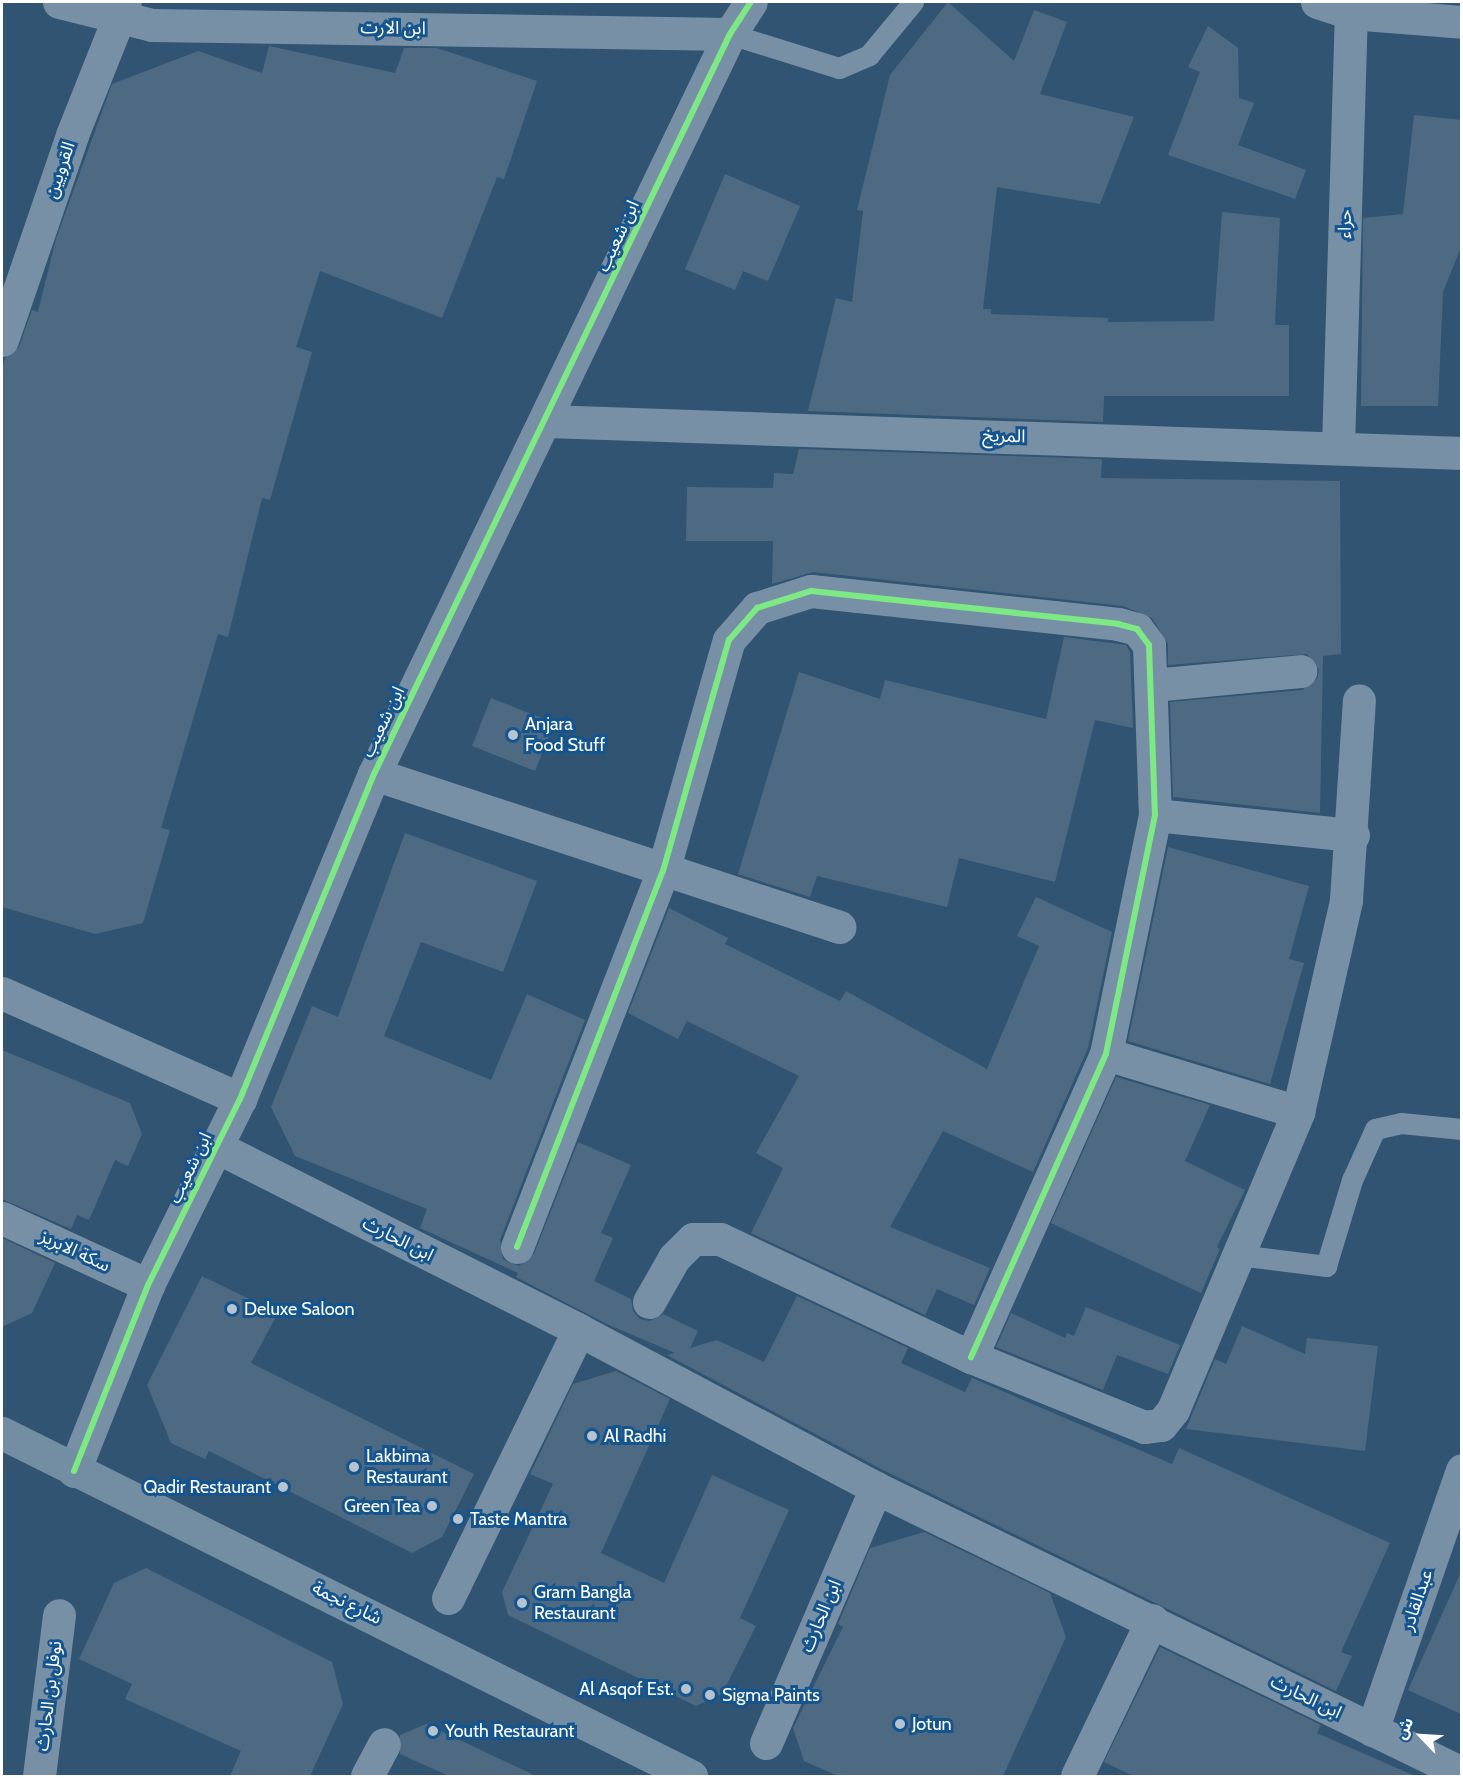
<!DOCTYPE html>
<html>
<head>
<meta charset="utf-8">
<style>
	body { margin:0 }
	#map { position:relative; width:1463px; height:1778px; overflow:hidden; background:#315473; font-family:Cabin,"Noto Sans Arabic",sans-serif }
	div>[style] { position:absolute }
	.building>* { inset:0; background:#4e6a83 }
	.lane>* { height:21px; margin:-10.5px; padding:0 10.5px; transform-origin:10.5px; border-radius:10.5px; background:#7890a6 }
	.street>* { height:33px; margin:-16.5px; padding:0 16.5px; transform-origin:16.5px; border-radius:16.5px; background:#7890a6 }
	.secondary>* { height:33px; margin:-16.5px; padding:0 16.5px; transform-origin:16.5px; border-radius:16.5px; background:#738da3 }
	.cycleway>* { height:6px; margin:-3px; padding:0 3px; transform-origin:3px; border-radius:3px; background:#7ce984 }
	.dots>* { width:16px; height:16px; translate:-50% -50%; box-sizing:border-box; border:3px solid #15558f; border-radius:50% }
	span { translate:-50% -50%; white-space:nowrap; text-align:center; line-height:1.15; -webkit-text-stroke:6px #15558f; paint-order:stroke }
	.street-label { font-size:18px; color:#fff }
	.poi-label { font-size:18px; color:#fff }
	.left { translate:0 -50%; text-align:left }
	.right { translate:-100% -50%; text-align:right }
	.frame { position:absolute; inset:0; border:3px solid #fff; pointer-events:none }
	.north { position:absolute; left:1391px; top:1706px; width:60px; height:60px; -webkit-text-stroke:4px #15558f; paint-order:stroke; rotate:295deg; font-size:16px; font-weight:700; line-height:24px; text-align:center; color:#fff }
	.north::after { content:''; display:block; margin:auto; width:21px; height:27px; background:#fff; clip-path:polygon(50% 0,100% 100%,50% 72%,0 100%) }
</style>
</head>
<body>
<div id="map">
	<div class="building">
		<i style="clip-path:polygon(948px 2px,1014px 61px,1034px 10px,1067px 22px,1040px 94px,1134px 117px,1100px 204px,997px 187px,983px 309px,991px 309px,991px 314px,1108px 318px,1108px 322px,1214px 321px,1222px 212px,1280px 218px,1275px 325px,1289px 325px,1289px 396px,1104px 396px,1103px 422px,808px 411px,836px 298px,852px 302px,863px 211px,857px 210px,890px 75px)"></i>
		<i style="clip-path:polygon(1208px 26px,1238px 48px,1239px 98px,1254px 103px,1238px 145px,1306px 170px,1295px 199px,1168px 155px,1200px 72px,1188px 67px)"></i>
		<i style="clip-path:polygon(269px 46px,395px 73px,404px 48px,437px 48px,537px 81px,504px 179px,497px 177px,442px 318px,320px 271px,296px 347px,312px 352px,270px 500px,262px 498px,228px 637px,218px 634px,161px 828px,170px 830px,143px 923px,95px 934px,2px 907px,2px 369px,5px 358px,19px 347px,32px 310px,38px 312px,56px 239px,112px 84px,198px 51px,262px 73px)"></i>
		<i style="clip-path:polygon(1414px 115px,1461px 120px,1461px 247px,1443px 292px,1438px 406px,1361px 406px,1363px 218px,1403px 214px)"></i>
		<i style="clip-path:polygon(725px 174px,800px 206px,768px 281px,743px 271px,735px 290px,685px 269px)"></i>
		<i style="clip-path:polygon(799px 449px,1102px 459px,1101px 478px,1340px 481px,1341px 654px,1323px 656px,1320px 813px,1173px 797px,1170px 702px,1302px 690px,1317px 679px,1319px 670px,1307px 654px,1168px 665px,1168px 644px,1152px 618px,1123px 606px,813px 572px,772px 584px,773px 541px,686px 541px,687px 487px,773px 488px,774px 473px,793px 474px)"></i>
		<i style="clip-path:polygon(1064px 637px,1126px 645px,1130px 652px,1133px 728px,1095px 720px,1055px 882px,959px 858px,947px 907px,817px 876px,810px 897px,738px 874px,799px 672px,880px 699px,885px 680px,1046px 719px)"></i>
		<i style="clip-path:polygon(491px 698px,554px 723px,535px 771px,472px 746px)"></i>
		<i style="clip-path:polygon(405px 833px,537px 881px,503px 972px,421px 942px,384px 1036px,491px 1080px,527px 994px,585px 1020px,500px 1240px,503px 1259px,519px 1266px,534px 1254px,578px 1142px,631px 1165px,601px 1233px,613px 1238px,594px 1281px,631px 1299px,633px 1311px,640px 1319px,650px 1321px,663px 1314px,698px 1331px,690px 1348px,717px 1340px,764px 1362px,797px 1296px,908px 1348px,901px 1363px,965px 1392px,972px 1378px,1172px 1464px,1179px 1448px,1390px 1543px,1341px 1652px,1352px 1656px,1336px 1691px,885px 1471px,667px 1355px,675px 1353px,609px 1325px,516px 1277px,518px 1273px,420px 1228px,427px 1209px,295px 1156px,271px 1107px,312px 1006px,338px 1017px)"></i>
		<i style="clip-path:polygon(1168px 847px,1309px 886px,1289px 959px,1304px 963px,1270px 1084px,1128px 1041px)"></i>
		<i style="clip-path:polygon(1036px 897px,1112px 932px,1088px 1048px,1033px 1172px,943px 1131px,890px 1227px,990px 1268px,974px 1305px,937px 1289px,925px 1315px,751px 1233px,783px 1168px,756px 1153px,799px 1076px,687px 1021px,678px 1039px,628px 1013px,669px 908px,728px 938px,725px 944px,840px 1001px,846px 991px,987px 1069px,1039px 946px,1017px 936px)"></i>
		<i style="clip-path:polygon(2px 1050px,130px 1103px,142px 1134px,128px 1166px,115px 1160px,89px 1220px,77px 1215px,71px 1229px,2px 1199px)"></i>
		<i style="clip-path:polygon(1116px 1077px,1210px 1105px,1185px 1161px,1245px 1190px,1217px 1247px,1220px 1249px,1201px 1293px,1051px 1223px)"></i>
		<i style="clip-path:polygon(2px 1238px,55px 1263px,32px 1313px,2px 1327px)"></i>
		<i style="clip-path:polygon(202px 1276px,278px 1313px,251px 1363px,474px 1474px,442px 1537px,412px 1553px,209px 1451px,205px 1459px,171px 1443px,147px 1385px)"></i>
		<i style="clip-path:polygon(1086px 1307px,1180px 1345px,1168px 1374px,1117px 1355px,1103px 1390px,996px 1347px,1011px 1313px,1065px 1338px,1067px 1333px,1074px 1336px)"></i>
		<i style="clip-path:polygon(1242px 1326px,1305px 1354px,1307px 1338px,1378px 1346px,1365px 1451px,1186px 1429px,1215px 1359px,1226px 1364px)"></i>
		<i style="clip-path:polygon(616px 1371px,670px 1399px,601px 1553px,664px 1583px,712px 1475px,789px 1510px,740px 1618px,756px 1626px,722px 1694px,696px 1706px,508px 1615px,502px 1592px,553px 1484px,530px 1474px,573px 1384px)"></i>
		<i style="clip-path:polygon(924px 1532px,1050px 1593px,1066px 1637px,1003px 1776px,838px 1776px,804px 1761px,793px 1728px,843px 1627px,838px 1624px,870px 1548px)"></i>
		<i style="clip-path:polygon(146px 1568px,332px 1662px,343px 1704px,310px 1776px,230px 1776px,241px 1751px,125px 1699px,132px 1684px,79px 1659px,114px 1583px)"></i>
		<i style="clip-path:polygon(1461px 1572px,1461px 1714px,1408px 1690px)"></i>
		<i style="clip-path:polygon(1160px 1647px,1321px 1725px,1317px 1733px,1415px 1776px,1133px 1776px,1104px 1762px)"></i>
		<i style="clip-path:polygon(426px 1724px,536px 1776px,449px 1776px,400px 1754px,400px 1735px)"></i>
	</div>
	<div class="lane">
		<i style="left:730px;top:34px;width:114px;rotate:17.3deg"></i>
		<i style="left:839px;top:68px;width:33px;rotate:-23deg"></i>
		<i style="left:869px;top:55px;width:69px;rotate:-50.3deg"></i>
		<i style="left:1238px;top:1255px;width:89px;rotate:7.1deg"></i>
		<i style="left:1326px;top:1266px;width:90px;rotate:-73.2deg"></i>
		<i style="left:1352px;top:1180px;width:56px;rotate:-65.7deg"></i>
		<i style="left:1375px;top:1129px;width:27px;rotate:-13deg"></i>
		<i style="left:1401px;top:1123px;width:61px;rotate:5.6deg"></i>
	</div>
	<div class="street">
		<i style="left:59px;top:2px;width:96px;rotate:13.9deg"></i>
		<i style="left:152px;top:25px;width:578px;rotate:0.89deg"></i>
		<i style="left:1317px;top:2px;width:36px;rotate:18deg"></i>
		<i style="left:1351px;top:13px;width:111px;rotate:4.6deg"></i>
		<i style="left:2px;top:340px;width:217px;rotate:-71.1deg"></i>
		<i style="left:72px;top:135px;width:143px;rotate:-68.3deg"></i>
		<i style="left:547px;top:421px;width:916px;rotate:2deg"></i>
		<i style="left:1338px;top:447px;width:445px;rotate:-88.3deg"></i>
		<i style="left:1153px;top:685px;width:148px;rotate:-5.4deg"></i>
		<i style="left:374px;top:774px;width:490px;rotate:18.2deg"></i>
		<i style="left:1155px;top:815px;width:199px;rotate:5.8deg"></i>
		<i style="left:2px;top:993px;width:261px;rotate:24deg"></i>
		<i style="left:1106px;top:1054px;width:201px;rotate:16.8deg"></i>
		<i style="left:217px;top:1147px;width:406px;rotate:26.8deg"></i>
		<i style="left:579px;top:1330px;width:336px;rotate:28deg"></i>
		<i style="left:876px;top:1488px;width:652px;rotate:25.94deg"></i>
		<i style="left:2px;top:1218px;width:161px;rotate:24.7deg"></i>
		<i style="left:517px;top:1247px;width:403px;rotate:-68.8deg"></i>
		<i style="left:663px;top:871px;width:240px;rotate:-74.1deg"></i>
		<i style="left:729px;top:640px;width:43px;rotate:-48.8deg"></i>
		<i style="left:757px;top:608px;width:57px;rotate:-17.5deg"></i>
		<i style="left:811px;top:591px;width:309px;rotate:6.1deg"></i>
		<i style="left:1118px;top:624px;width:20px;rotate:15deg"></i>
		<i style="left:1137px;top:629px;width:20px;rotate:53deg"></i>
		<i style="left:1149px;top:645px;width:170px;rotate:88deg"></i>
		<i style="left:1155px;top:815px;width:244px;rotate:101.6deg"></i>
		<i style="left:1106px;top:1054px;width:332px;rotate:114deg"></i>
		<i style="left:649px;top:1302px;width:51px;rotate:-60.4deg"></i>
		<i style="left:674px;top:1258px;width:27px;rotate:-45deg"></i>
		<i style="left:693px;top:1239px;width:27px"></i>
		<i style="left:720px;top:1239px;width:277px;rotate:25.2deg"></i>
		<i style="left:971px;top:1357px;width:187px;rotate:22deg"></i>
		<i style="left:1144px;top:1427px;width:17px;rotate:-7deg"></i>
		<i style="left:1161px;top:1425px;width:19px;rotate:-51deg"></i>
		<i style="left:1173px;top:1410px;width:323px;rotate:-67.2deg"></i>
		<i style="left:1298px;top:1112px;width:217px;rotate:-77.2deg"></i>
		<i style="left:1346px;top:900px;width:200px;rotate:-86.3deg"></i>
		<i style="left:74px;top:1471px;width:200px;rotate:-68.3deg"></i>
		<i style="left:148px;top:1285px;width:208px;rotate:-63.7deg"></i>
		<i style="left:240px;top:1099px;width:352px;rotate:-67.6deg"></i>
		<i style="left:374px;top:774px;width:821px;rotate:-64.31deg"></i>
		<i style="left:730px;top:34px;width:38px;rotate:-57deg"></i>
		<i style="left:448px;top:1598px;width:298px;rotate:-64deg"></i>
		<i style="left:1372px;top:1730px;width:275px;rotate:-70.9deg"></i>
		<i style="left:766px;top:1743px;width:278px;rotate:-66.7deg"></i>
		<i style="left:39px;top:1776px;width:162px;rotate:-82.9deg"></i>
		<i style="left:367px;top:1776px;width:36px;rotate:-62deg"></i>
		<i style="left:1077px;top:1776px;width:173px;rotate:-64.3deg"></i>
	</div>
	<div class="secondary">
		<i style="left:2px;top:1433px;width:770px;rotate:26.47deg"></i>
	</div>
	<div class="cycleway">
		<i style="left:517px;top:1247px;width:403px;rotate:-68.8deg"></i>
		<i style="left:663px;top:871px;width:240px;rotate:-74.1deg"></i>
		<i style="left:729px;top:640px;width:43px;rotate:-48.8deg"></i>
		<i style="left:757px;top:608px;width:57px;rotate:-17.5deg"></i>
		<i style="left:811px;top:591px;width:309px;rotate:6.1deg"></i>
		<i style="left:1118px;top:624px;width:20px;rotate:15deg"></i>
		<i style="left:1137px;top:629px;width:20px;rotate:53deg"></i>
		<i style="left:1149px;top:645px;width:170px;rotate:88deg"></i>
		<i style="left:1155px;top:815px;width:244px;rotate:101.6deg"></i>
		<i style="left:1106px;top:1054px;width:332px;rotate:114deg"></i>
		<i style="left:74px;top:1471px;width:200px;rotate:-68.3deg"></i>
		<i style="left:148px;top:1285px;width:208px;rotate:-63.7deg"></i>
		<i style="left:240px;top:1099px;width:352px;rotate:-67.6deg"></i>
		<i style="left:374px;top:774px;width:821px;rotate:-64.31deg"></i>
		<i style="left:730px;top:34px;width:38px;rotate:-57deg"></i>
	</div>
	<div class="dots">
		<i style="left:513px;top:735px;background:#b7c3ce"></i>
		<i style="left:232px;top:1309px;background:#b7c3ce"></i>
		<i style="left:592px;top:1436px;background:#b7c3ce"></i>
		<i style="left:354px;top:1467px;background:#b7c3ce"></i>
		<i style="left:283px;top:1487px;background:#b7c3ce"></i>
		<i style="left:432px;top:1506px;background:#b7c3ce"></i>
		<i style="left:458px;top:1519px;background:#b7c3ce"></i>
		<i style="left:522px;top:1603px;background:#b7c3ce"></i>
		<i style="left:686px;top:1689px;background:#b7c3ce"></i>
		<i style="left:710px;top:1695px;background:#b7c3ce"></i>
		<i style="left:900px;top:1724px;background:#b7c3ce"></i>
		<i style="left:433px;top:1731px;background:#b7c3ce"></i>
	</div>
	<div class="street-label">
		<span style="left:393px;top:28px;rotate:1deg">ابن الارت</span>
		<span style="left:60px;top:170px;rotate:-71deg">القرويين</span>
		<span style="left:1345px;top:224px;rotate:-88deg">حراء</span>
		<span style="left:618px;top:236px;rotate:-65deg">ابن شعيب</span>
		<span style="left:1004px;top:436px;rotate:2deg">المريخ</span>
		<span style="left:383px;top:722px;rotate:-64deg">ابن شعيب</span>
		<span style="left:190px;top:1168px;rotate:-64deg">ابن شعيب</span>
		<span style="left:398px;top:1239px;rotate:27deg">ابن الحارث</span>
		<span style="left:75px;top:1251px;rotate:25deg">سكة الابريز</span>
		<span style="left:1417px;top:1600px;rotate:-71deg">عبدالقادر</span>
		<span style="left:347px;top:1603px;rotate:26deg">شارع نجمة</span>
		<span style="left:821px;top:1616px;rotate:-67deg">ابن الحارث</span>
		<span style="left:49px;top:1696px;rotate:-83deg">نوفل بن الحارث</span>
		<span style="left:1306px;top:1697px;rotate:26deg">ابن الحارث</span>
	</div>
	<div class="poi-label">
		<span class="left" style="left:525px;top:735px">Anjara<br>Food Stuff</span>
		<span class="left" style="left:244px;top:1309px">Deluxe Saloon</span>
		<span class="left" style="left:604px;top:1436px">Al Radhi</span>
		<span class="left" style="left:366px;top:1467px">Lakbima<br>Restaurant</span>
		<span class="right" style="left:271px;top:1487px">Qadir Restaurant</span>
		<span class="right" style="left:420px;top:1506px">Green Tea</span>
		<span class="left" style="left:470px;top:1519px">Taste Mantra</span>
		<span class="left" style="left:534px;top:1603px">Gram Bangla<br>Restaurant</span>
		<span class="right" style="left:674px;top:1689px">Al Asqof Est.</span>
		<span class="left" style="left:722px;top:1695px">Sigma Paints</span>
		<span class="left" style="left:912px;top:1724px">Jotun</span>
		<span class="left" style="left:445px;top:1731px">Youth Restaurant</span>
	</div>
	<div class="frame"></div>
	<div class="north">ش</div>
</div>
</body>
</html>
